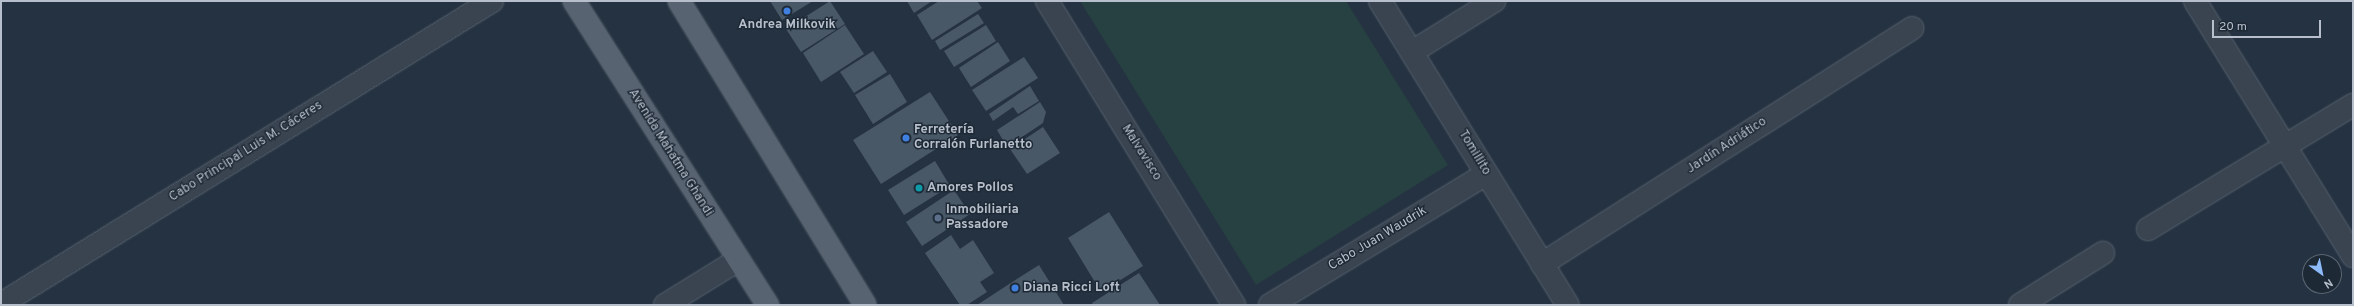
<!DOCTYPE html>
<html>
<head>
<meta charset="utf-8">
<style>
	body { margin:0 }
	#map { position:relative; width:2354px; height:306px; overflow:hidden; background:#253241; font-family:Overpass,sans-serif }
	div>[style] { position:absolute }
	.green>* { inset:0; background:#274042 }
	.building>* { inset:0; background:#495867 }
	.roads { filter:drop-shadow(0 0 1px #57626e) drop-shadow(0 0 1px #57626e) }
	.minor>* { height:22px; margin:-11px; padding:0 11px; transform-origin:11px; border-radius:11px; background:#3a4451 }
	.major>* { height:22px; margin:-11px; padding:0 11px; transform-origin:11px; border-radius:11px; background:#586371 }
	.dots>* { width:11px; height:11px; translate:-50% -50%; box-sizing:border-box; border:2px solid #1e2936; border-radius:50% }
	span { translate:-50% -50%; white-space:nowrap; text-align:center; line-height:1.15; -webkit-text-stroke:3px #1e2936; paint-order:stroke }
	.poi-label { font-size:13px; color:#b6bfcb; font-weight:700 }
	.left { translate:0 -50%; text-align:left }
	.street-label { font-size:13px; color:#b6bfcb }
	.frame { position:absolute; inset:0; border:2px solid #b6bfcb; pointer-events:none }
	.north { position:absolute; left:2302px; top:254px; width:40px; height:40px; box-sizing:border-box; background:#1e2936; border:1px solid #5b6572; border-radius:50%; rotate:147deg; font-size:11px; font-weight:700; line-height:16px; text-align:center; color:#b6bfcb }
	.north::after { content:''; display:block; margin:auto; width:14px; height:18px; background:#8dbbf9; clip-path:polygon(50% 0,100% 100%,50% 72%,0 100%) }
	.scale { position:absolute; left:2212px; top:20px; width:109px; height:18px; box-sizing:border-box; border:2px solid #b6bfcb; border-top:0; padding-left:5px; font-size:12px; line-height:14px; white-space:nowrap; color:#b6bfcb; -webkit-text-stroke:3px #1e2936; paint-order:stroke }
</style>
</head>
<body>
<div id="map">
	<div class="green">
		<i style="clip-path:polygon(1080px 1px,1346px 1px,1448px 165px,1256px 285px)"></i>
	</div>
	<div class="building">
		<i style="clip-path:polygon(770px 1px,813px 1px,782px 20px)"></i>
		<i style="clip-path:polygon(830px 1px,845px 24px,801px 52px,786px 29px)"></i>
		<i style="clip-path:polygon(907px 1px,932px 1px,914px 13px)"></i>
		<i style="clip-path:polygon(939px 1px,977px 1px,982px 8px,932px 40px,917px 15px)"></i>
		<i style="clip-path:polygon(978px 14px,984px 23px,940px 50px,935px 41px)"></i>
		<i style="clip-path:polygon(845px 25px,864px 54px,821px 82px,803px 53px)"></i>
		<i style="clip-path:polygon(986px 25px,996px 41px,954px 67px,944px 51px)"></i>
		<i style="clip-path:polygon(998px 42px,1010px 61px,971px 87px,959px 68px)"></i>
		<i style="clip-path:polygon(873px 51px,887px 72px,854px 93px,840px 72px)"></i>
		<i style="clip-path:polygon(1024px 57px,1038px 78px,986px 111px,972px 90px)"></i>
		<i style="clip-path:polygon(890px 74px,907px 102px,873px 124px,855px 95px)"></i>
		<i style="clip-path:polygon(1030px 86px,1039px 101px,1018px 114px,1013px 107px,993px 121px,989px 114px)"></i>
		<i style="clip-path:polygon(930px 92px,958px 135px,881px 184px,853px 140px)"></i>
		<i style="clip-path:polygon(1040px 102px,1046px 112px,1043px 123px,1007px 147px,997px 130px)"></i>
		<i style="clip-path:polygon(1043px 127px,1060px 153px,1027px 174px,1010px 149px)"></i>
		<i style="clip-path:polygon(935px 161px,950px 186px,904px 215px,888px 190px)"></i>
		<i style="clip-path:polygon(954px 190px,970px 214px,922px 246px,906px 222px)"></i>
		<i style="clip-path:polygon(1109px 212px,1143px 266px,1101px 292px,1068px 238px)"></i>
		<i style="clip-path:polygon(951px 235px,960px 249px,973px 240px,994px 273px,980px 282px,987px 292px,967px 305px,960px 305px,925px 253px)"></i>
		<i style="clip-path:polygon(1039px 265px,1064px 305px,977px 305px,1020px 277px)"></i>
		<i style="clip-path:polygon(1139px 273px,1160px 305px,1093px 305px,1092px 303px)"></i>
	</div>
	<div class="roads">
		<div class="minor">
			<i style="left:1047px;top:1px;width:357px;rotate:58.4deg"></i>
			<i style="left:1380px;top:1px;width:357px;rotate:58.3deg"></i>
			<i style="left:2195px;top:1px;width:300px;rotate:58.2deg"></i>
			<i style="left:1412px;top:52px;width:97px;rotate:-31.9deg"></i>
			<i style="left:2148px;top:229px;width:240px;rotate:-31.2deg"></i>
			<i style="left:1542px;top:264px;width:439px;rotate:-32.5deg"></i>
			<i style="left:1px;top:304px;width:577px;rotate:-31.68deg"></i>
			<i style="left:665px;top:305px;width:86px;rotate:-31.7deg"></i>
			<i style="left:1270px;top:305px;width:253px;rotate:-31.2deg"></i>
			<i style="left:2020px;top:305px;width:98px;rotate:-32.1deg"></i>
		</div>
		<div class="major">
			<i style="left:574px;top:1px;width:361px;rotate:57.5deg"></i>
			<i style="left:679px;top:1px;width:356px;rotate:58.5deg"></i>
		</div>
	</div>
	<div class="dots">
		<i style="left:787px;top:11px;background:#3f7fe0"></i>
		<i style="left:906px;top:138px;background:#3f7fe0"></i>
		<i style="left:919px;top:188px;background:#0f9aa8"></i>
		<i style="left:938px;top:218px;background:#5c6f8a"></i>
		<i style="left:1015px;top:288px;background:#3f7fe0"></i>
	</div>
	<div class="poi-label">
		<span style="left:787px;top:25px">Andrea Milkovik</span>
		<span class="left" style="left:914px;top:138px">Ferretería<br>Corralón Furlanetto</span>
		<span class="left" style="left:927px;top:188px">Amores Pollos</span>
		<span class="left" style="left:946px;top:218px">Inmobiliaria<br>Passadore</span>
		<span class="left" style="left:1023px;top:288px">Diana Ricci Loft</span>
	</div>
	<div class="street-label">
		<span style="left:1727px;top:146px;rotate:-33deg">Jardín Adriático</span>
		<span style="left:246px;top:152px;rotate:-32deg">Cabo Principal Luis M. Cáceres</span>
		<span style="left:670px;top:153px;rotate:58deg">Avenida Mahatma Ghandi</span>
		<span style="left:1141px;top:153px;rotate:58deg">Malvavisco</span>
		<span style="left:1474px;top:153px;rotate:59deg">Tomillito</span>
		<span style="left:1378px;top:239px;rotate:-31deg">Cabo Juan Waudrik</span>
	</div>
	<div class="frame"></div>
	<div class="north">N</div>
	<div class="scale">20 m</div>
</div>
</body>
</html>
